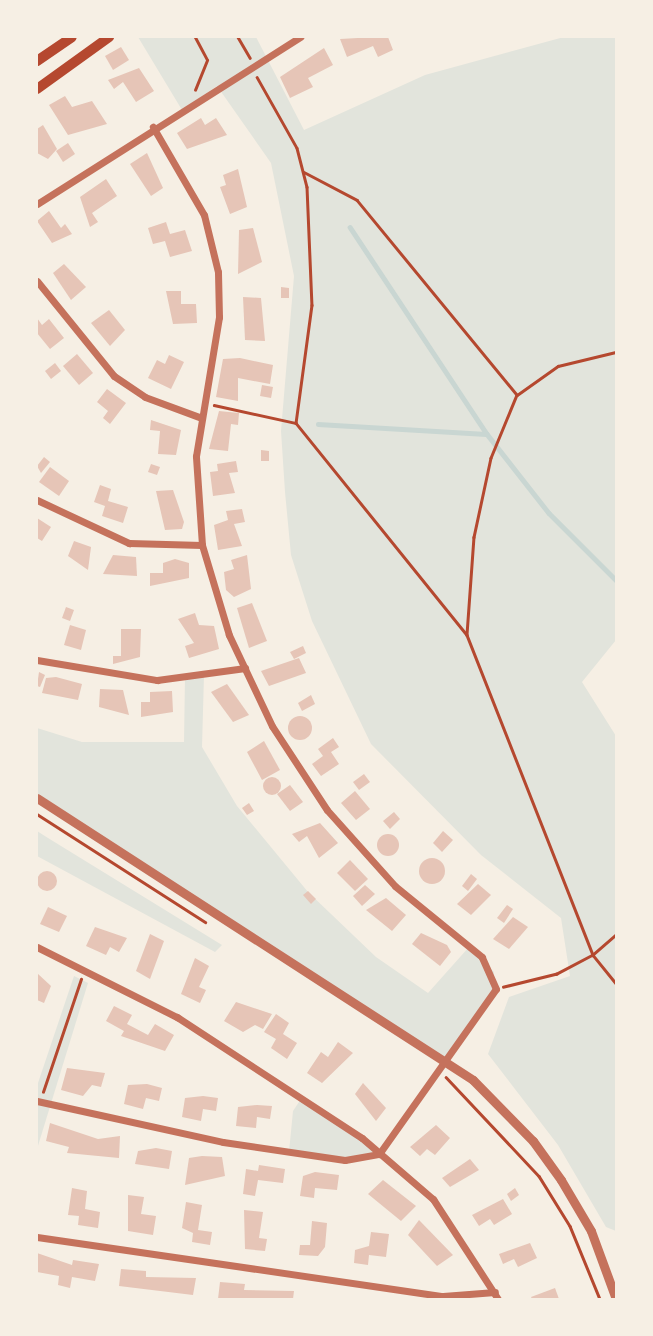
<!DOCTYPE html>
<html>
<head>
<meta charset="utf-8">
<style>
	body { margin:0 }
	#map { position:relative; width:653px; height:1336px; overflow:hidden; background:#f6efe4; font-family:Jost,sans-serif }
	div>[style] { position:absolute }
	.green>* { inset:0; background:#e2e4dc }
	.stream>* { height:4.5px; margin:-2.25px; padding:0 2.25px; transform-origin:2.25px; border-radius:2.25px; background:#c9d6d2 }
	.building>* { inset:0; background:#e6c5b7 }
	.round { border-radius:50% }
	.path>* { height:2.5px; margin:-1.25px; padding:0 1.25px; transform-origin:1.25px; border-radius:1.25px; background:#b5482f }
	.minor>* { height:7px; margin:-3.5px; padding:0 3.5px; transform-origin:3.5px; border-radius:3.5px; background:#c5725c }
	.tertiary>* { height:9px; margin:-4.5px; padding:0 4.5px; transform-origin:4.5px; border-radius:4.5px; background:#c5725c }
	.secondary>* { height:10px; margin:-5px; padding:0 5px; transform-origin:5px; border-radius:5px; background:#b5482f }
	span { translate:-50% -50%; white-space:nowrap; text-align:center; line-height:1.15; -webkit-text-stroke:6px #f6efe4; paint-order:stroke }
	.frame { position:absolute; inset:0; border:38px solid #f6efe4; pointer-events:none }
</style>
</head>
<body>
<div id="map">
	<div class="green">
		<i style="clip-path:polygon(138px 37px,256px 37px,304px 130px,425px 75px,564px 37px,616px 37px,616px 640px,582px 682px,616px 736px,616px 1231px,606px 1227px,558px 1145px,488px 1054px,509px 997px,570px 976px,561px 918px,481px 855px,371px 744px,312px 621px,291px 555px,285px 492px,281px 431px,294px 276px,271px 163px,217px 86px,182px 110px)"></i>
		<i style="clip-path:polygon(204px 675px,202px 747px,237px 806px,308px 892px,376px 957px,428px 993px,469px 947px,494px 972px,493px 999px,448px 1060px,37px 798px,37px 728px,82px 742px,184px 742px,185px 677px)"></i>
		<i style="clip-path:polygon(37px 831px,48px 838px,222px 945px,215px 952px,37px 856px)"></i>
		<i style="clip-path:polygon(74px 976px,88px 983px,37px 1149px,37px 1086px)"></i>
		<i style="clip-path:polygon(303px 1096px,380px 1153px,352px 1161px,289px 1152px,293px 1111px)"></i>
	</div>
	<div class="stream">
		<i style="left:350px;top:227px;width:248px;rotate:56.5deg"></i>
		<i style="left:487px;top:434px;width:100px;rotate:51.9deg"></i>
		<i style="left:549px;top:513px;width:95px;rotate:45deg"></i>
		<i style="left:318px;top:424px;width:168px;rotate:3.4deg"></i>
	</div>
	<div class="building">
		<i style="clip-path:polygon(375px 37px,388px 37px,393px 50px,378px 57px,373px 46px,347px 57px,340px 39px)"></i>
		<i style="clip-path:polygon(121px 47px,129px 60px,113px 70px,105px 56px)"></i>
		<i style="clip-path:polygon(324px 48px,333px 65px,308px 78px,313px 87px,290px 98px,280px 77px)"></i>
		<i style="clip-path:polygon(139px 68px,154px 91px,136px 102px,123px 82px,114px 89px,108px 80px)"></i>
		<i style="clip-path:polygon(65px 96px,72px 107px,92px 101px,107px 124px,68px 135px,49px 105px)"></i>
		<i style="clip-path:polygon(201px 118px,205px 125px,216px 118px,227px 135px,187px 149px,177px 133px)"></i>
		<i style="clip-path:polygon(43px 125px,57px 149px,48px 159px,37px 153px,37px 129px)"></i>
		<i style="clip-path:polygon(68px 143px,75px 154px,63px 162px,56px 151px)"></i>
		<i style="clip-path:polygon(147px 153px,163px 188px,151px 196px,130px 164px)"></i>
		<i style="clip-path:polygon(238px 169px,247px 207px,230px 214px,220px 187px,226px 185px,223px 175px)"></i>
		<i style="clip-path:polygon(106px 179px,117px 196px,92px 213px,98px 222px,90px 227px,80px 197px)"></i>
		<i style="clip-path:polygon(49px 211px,61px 228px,65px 224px,72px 234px,52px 243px,37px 221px)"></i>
		<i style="clip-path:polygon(166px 222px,170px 234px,185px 230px,192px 251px,170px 257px,165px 241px,153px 244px,148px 228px)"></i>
		<i style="clip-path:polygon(253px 228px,262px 262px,238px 274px,239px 230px)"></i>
		<i style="clip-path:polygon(64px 264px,86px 287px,71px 300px,53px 273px)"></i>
		<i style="clip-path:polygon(281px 287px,289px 288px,289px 298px,281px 298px)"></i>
		<i style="clip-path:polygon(166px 291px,181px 291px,181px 304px,196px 304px,197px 323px,173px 324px)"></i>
		<i style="clip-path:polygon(243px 297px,261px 298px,265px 341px,245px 340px)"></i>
		<i style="clip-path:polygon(109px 310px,125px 330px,110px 346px,91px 323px)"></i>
		<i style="clip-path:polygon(37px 318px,42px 325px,49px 319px,64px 338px,50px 349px,37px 333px)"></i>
		<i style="clip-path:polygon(77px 354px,93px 373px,79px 385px,63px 366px)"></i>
		<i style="clip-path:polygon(169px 355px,184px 362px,171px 389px,148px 378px,157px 360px,165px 364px)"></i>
		<i style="clip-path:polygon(240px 358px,273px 365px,270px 384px,238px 378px,238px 401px,216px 397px,223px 359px)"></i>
		<i style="clip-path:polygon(55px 363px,61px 371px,51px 379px,45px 371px)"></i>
		<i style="clip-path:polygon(262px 385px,273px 387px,271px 398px,260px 396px)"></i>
		<i style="clip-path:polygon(107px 389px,126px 403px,110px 424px,103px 418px,108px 411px,97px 402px)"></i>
		<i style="clip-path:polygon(219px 411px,239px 413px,238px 425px,231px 424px,228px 451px,209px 449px)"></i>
		<i style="clip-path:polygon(151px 420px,181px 430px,176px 455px,158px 454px,160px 431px,150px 430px)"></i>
		<i style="clip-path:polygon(261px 450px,269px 451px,269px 461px,261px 461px)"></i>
		<i style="clip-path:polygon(44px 457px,50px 462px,41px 473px,37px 466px)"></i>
		<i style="clip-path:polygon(236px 461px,238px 472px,229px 473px,235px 493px,213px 496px,210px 472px,218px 471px,217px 464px)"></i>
		<i style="clip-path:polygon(151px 464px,160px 467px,157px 475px,148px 472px)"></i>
		<i style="clip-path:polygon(50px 467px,69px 481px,59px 496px,39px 482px)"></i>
		<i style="clip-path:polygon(100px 485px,111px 489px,108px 501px,128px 507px,123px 523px,102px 516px,105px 506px,94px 502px)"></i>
		<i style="clip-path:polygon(173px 490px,184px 522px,182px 529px,165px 530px,156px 491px)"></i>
		<i style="clip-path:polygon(242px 509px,245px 522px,234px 524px,242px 546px,218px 550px,214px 525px,228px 520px,226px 511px)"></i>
		<i style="clip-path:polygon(37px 518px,51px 527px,42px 541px,37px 538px)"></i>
		<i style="clip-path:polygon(74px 541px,91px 547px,88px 570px,68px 556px)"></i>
		<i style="clip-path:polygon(113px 555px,136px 557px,137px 576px,103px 574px)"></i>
		<i style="clip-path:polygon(247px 555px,251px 589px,234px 597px,226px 590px,224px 572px,234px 569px,231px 560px)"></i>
		<i style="clip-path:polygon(175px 559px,189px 563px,189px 578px,150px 586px,150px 573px,163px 573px,163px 563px)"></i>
		<i style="clip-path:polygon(252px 603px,267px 641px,249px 648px,237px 608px)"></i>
		<i style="clip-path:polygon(66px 607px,74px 610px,70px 621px,62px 618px)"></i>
		<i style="clip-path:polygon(195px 613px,199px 625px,214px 626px,219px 649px,189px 658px,185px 646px,194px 643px,178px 619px)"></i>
		<i style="clip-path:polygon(70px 625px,86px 630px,81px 650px,64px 645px)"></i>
		<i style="clip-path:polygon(121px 629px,141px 629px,140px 657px,113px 664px,113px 656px,121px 656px)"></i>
		<i style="clip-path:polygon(303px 646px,306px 653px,294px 659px,290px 652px)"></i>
		<i style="clip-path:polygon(299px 658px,306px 673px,269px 686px,261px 671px)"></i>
		<i style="clip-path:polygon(39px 672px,45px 675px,40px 687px,37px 686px)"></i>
		<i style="clip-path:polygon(56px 677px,82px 684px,78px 700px,42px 693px,46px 678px)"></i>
		<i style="clip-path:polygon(227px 684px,249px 715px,233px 722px,211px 692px)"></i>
		<i style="clip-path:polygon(100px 689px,123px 690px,129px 715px,99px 707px)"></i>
		<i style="clip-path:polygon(172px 691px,173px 712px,141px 717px,141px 702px,150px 702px,150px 692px)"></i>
		<i style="clip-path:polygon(311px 695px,315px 704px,302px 711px,298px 703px)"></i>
		<i class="round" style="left:288px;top:716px;width:24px;height:24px"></i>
		<i style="clip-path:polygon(333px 738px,339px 747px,331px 752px,339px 764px,321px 776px,312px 764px,323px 756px,318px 749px)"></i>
		<i style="clip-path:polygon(264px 741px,280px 770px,262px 780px,247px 752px)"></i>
		<i style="clip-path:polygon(364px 774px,370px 782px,359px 790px,353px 782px)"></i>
		<i class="round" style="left:263px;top:777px;width:18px;height:18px"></i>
		<i style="clip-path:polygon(290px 785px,303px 802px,290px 811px,277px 794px)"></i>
		<i style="clip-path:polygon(355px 791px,370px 809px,356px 820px,341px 803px)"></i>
		<i style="clip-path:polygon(249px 803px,254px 811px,247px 815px,242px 808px)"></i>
		<i style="clip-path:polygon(394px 812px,400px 819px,390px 829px,383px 821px)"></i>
		<i style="clip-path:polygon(320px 823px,338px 843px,319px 858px,307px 836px,299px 842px,292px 834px)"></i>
		<i style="clip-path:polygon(443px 831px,453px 840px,442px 852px,433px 843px)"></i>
		<i class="round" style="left:377px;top:834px;width:22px;height:22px"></i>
		<i class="round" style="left:419px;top:858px;width:26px;height:26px"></i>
		<i style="clip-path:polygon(350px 860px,368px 879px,355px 891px,337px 873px)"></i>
		<i class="round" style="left:37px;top:871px;width:20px;height:20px"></i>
		<i style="clip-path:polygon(471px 874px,477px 879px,468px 891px,462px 886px)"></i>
		<i style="clip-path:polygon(478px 884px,491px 895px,471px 915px,457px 904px)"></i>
		<i style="clip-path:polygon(365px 885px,375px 894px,362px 906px,353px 896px)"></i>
		<i style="clip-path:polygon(308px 891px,316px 899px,311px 904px,303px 895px)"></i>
		<i style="clip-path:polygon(386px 898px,406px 915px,392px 931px,366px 910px)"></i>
		<i style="clip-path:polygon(507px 905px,513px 909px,504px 923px,497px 918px)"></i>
		<i style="clip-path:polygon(48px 907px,67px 916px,59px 932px,40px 924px)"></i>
		<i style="clip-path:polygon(513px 917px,528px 927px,509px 949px,493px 939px)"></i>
		<i style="clip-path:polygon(95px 927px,127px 938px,119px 952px,110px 947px,106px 955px,86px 946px)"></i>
		<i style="clip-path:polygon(421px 933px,447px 945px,451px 952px,440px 966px,412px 944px)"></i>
		<i style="clip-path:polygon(150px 934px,164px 941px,150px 979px,136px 971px)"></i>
		<i style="clip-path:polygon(195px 958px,209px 966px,199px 987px,206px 990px,200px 1003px,181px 994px)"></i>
		<i style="clip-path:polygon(37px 973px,51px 986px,44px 1003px,37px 1000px)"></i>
		<i style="clip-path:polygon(236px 1002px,272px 1014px,263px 1029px,255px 1025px,243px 1032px,224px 1021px)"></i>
		<i style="clip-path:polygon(114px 1006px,132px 1015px,127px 1024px,148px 1035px,155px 1024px,174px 1035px,165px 1051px,121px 1036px,124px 1031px,106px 1021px)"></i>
		<i style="clip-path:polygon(276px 1014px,289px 1023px,283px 1034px,297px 1043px,287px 1059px,271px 1048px,276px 1039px,264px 1032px)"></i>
		<i style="clip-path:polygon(338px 1042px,353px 1053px,322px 1083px,307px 1073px,321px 1052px,328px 1057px)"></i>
		<i style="clip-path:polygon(67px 1068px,105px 1073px,101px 1087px,92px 1085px,83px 1096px,61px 1090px)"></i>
		<i style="clip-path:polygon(363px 1083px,386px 1108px,376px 1121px,355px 1094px)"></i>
		<i style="clip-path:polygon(147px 1084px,162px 1088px,159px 1101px,146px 1098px,143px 1109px,124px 1104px,128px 1085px)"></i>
		<i style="clip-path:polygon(203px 1096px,218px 1098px,216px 1111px,203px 1109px,201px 1121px,182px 1117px,185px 1098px)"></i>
		<i style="clip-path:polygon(257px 1105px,272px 1106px,270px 1119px,257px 1117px,256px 1128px,236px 1126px,238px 1107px)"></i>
		<i style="clip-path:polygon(50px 1123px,98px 1139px,120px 1136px,119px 1158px,67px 1153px,69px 1147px,46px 1141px)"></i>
		<i style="clip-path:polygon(436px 1125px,450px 1138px,435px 1155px,427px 1149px,420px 1156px,410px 1147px)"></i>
		<i style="clip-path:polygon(156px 1148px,172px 1151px,169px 1169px,135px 1164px,138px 1151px)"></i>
		<i style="clip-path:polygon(202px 1156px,222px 1157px,225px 1176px,185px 1185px,189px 1158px)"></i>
		<i style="clip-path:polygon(470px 1159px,479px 1170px,450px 1187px,442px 1178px)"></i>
		<i style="clip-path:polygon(259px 1165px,285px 1169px,283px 1183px,258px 1180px,255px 1196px,243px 1194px,246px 1169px,258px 1171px)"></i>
		<i style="clip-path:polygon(315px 1172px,339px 1175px,337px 1190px,315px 1188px,314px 1198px,300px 1196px,303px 1176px)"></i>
		<i style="clip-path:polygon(383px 1180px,416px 1206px,401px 1221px,368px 1194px)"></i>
		<i style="clip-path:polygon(72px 1188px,87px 1191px,85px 1209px,100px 1212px,98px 1228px,78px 1225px,79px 1216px,68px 1215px)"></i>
		<i style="clip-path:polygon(515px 1188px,519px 1195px,511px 1201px,507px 1194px)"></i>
		<i style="clip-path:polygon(128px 1195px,144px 1197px,141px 1214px,156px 1216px,153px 1235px,128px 1231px)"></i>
		<i style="clip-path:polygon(503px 1199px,512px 1214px,494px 1225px,490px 1219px,479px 1226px,472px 1215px)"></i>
		<i style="clip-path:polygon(186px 1202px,202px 1205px,198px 1230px,212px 1232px,210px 1245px,192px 1242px,193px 1233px,182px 1228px)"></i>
		<i style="clip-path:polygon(244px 1210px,263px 1212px,259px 1238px,267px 1239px,265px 1251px,245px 1249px)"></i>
		<i style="clip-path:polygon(419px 1220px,453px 1255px,437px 1266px,408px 1235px)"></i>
		<i style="clip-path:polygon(312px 1221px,327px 1223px,325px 1247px,318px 1256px,299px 1255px,300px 1245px,310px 1245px)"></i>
		<i style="clip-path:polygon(371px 1232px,389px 1234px,386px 1257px,369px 1255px,368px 1265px,354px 1263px,355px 1250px,369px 1246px)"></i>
		<i style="clip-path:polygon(530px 1243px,537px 1258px,518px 1267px,514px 1259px,503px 1264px,499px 1254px)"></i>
		<i style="clip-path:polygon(37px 1253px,72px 1265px,73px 1260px,99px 1264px,95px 1281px,72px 1277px,70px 1288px,58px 1285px,59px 1276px,37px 1272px)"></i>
		<i style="clip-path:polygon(121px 1269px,146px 1271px,146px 1277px,196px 1278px,193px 1295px,119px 1286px)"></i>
		<i style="clip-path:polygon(220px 1282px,245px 1284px,244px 1290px,294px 1291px,293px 1299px,218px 1299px)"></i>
		<i style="clip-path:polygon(555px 1288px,559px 1299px,532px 1299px,531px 1297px)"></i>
	</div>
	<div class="path">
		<i style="left:238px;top:37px;width:24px;rotate:60deg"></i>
		<i style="left:257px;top:77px;width:81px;rotate:60.6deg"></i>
		<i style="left:297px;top:148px;width:40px;rotate:75.6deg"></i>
		<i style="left:307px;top:187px;width:118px;rotate:87.6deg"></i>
		<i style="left:312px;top:305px;width:119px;rotate:97.7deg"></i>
		<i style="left:296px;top:423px;width:272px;rotate:51.1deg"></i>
		<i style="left:467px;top:635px;width:344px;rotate:68.5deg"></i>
		<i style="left:593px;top:955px;width:41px;rotate:152.2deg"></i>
		<i style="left:557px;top:974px;width:55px;rotate:166.2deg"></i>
		<i style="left:195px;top:90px;width:32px;rotate:-68deg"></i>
		<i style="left:207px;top:60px;width:26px;rotate:-118deg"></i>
		<i style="left:304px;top:172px;width:60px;rotate:27.8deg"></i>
		<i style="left:357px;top:200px;width:252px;rotate:50.6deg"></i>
		<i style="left:517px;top:395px;width:68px;rotate:112.4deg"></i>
		<i style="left:491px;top:458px;width:81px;rotate:102.1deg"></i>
		<i style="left:474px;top:537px;width:98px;rotate:94.1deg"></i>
		<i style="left:517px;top:395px;width:50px;rotate:-35.3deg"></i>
		<i style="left:558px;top:366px;width:60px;rotate:-13.6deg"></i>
		<i style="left:214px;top:405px;width:84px;rotate:12.4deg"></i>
		<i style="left:37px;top:814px;width:200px;rotate:32.7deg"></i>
		<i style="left:616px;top:935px;width:30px;rotate:139deg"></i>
		<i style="left:593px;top:955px;width:36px;rotate:51deg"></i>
		<i style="left:446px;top:1077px;width:136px;rotate:46.8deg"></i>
		<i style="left:539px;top:1176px;width:59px;rotate:58.2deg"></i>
		<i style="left:570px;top:1226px;width:79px;rotate:67.7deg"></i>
		<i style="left:43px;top:1092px;width:119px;rotate:-71.4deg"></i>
	</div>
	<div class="minor">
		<i style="left:37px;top:204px;width:312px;rotate:-32.4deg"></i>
		<i style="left:37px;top:281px;width:122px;rotate:51deg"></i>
		<i style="left:114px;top:376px;width:37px;rotate:34deg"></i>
		<i style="left:145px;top:397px;width:58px;rotate:20.3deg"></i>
		<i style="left:37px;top:500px;width:102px;rotate:25.1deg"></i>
		<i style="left:129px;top:543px;width:73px;rotate:1.6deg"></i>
		<i style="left:37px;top:660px;width:122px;rotate:9.5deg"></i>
		<i style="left:157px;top:680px;width:89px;rotate:-7.8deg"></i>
		<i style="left:37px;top:947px;width:157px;rotate:26.6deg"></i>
		<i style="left:177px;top:1017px;width:221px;rotate:33.2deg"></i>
		<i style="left:362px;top:1138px;width:94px;rotate:40.7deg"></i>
		<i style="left:433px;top:1199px;width:119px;rotate:57deg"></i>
		<i style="left:37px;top:1101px;width:190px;rotate:12.4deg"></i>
		<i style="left:223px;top:1142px;width:123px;rotate:8.4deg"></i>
		<i style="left:345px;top:1160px;width:35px;rotate:-10deg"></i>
		<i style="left:379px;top:1154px;width:202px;rotate:-54.7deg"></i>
		<i style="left:496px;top:989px;width:35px;rotate:-114deg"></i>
		<i style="left:482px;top:957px;width:112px;rotate:-140.8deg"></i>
		<i style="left:395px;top:886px;width:102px;rotate:-131.8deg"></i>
		<i style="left:327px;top:810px;width:100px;rotate:-123.2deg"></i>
		<i style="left:272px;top:726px;width:101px;rotate:-115.3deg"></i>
		<i style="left:229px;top:635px;width:94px;rotate:-106.7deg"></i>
		<i style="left:202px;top:545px;width:89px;rotate:-93.9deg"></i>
		<i style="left:196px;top:456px;width:141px;rotate:-80.6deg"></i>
		<i style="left:219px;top:317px;width:45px;rotate:-91.3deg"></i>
		<i style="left:218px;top:272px;width:59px;rotate:-103.8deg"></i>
		<i style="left:204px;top:215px;width:102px;rotate:-120.1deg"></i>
		<i style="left:37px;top:1237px;width:410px;rotate:8.3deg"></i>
		<i style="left:443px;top:1296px;width:52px;rotate:-4.4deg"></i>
	</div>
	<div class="tertiary">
		<i style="left:37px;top:798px;width:519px;rotate:32.89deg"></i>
		<i style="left:473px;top:1080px;width:86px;rotate:45.5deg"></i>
		<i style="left:533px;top:1141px;width:48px;rotate:54.3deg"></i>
		<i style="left:561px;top:1180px;width:59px;rotate:59.5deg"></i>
		<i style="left:591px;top:1231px;width:72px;rotate:69.8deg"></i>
	</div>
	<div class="secondary">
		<i style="left:37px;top:61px;width:42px;rotate:-34.4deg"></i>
		<i style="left:37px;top:89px;width:89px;rotate:-35.8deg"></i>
	</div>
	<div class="frame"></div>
</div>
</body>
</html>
